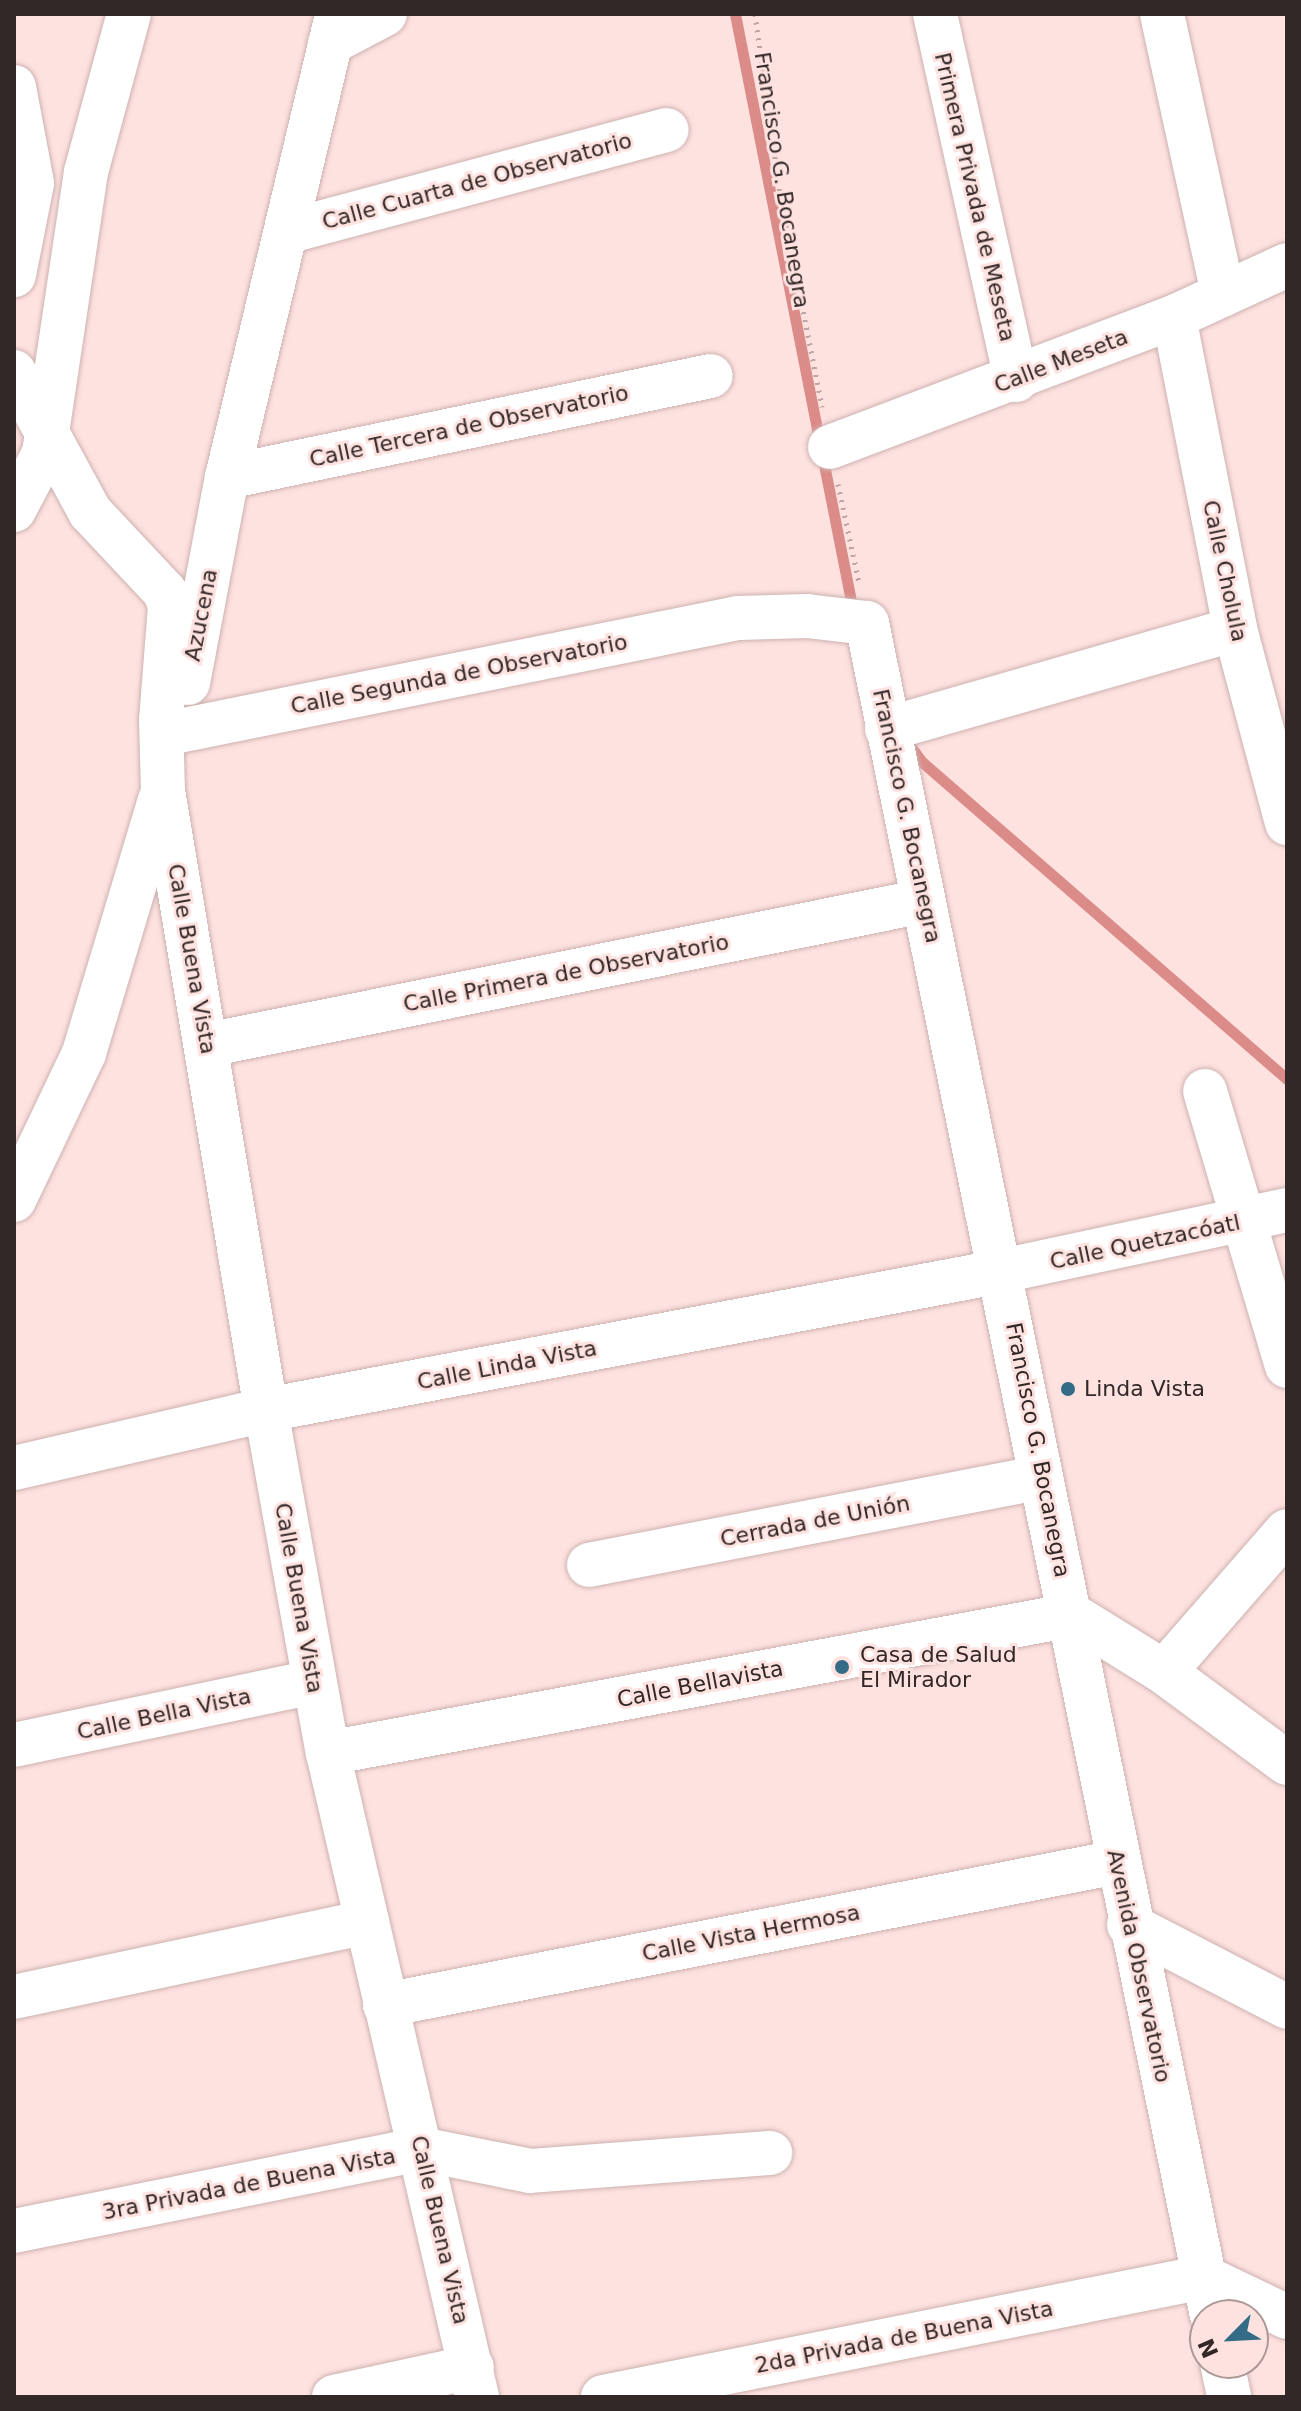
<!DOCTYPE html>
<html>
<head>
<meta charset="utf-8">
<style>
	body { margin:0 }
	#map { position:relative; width:1301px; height:2411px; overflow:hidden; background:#fee2e0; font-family:"DejaVu Sans",sans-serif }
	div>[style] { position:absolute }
	.stream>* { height:11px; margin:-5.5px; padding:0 5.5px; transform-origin:5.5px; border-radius:5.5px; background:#db8b88 }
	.path>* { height:5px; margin-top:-2.5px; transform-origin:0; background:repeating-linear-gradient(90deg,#bca6a4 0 2px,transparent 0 8px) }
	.roads { filter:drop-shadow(0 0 2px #ccb2b0) drop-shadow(0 0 2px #ccb2b0) }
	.minor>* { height:44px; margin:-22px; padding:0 22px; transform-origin:22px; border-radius:22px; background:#fff }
	.dots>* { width:22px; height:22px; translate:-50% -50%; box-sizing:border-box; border:4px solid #fee2e0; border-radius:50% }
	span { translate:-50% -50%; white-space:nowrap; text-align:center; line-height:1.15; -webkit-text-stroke:6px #fee2e0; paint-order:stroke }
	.street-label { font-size:22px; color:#322827 }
	.poi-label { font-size:22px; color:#322827 }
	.left { translate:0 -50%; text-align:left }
	.frame { position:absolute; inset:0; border:16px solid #322827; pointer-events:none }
	.north { position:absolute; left:1189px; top:2299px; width:80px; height:80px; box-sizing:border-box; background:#fee2e0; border:2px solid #ac9896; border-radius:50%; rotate:246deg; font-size:22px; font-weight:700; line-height:32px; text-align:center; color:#322827 }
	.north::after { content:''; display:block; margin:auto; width:28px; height:36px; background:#346b86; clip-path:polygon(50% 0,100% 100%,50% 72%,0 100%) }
</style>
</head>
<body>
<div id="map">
	<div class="stream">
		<i style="left:735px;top:14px;width:609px;rotate:78.82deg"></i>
		<i style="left:908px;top:743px;width:22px;rotate:54deg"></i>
		<i style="left:921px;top:761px;width:485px;rotate:41deg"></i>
	</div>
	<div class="path">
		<i style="left:755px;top:14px;width:182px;rotate:82.1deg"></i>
		<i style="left:780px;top:194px;width:217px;rotate:78.8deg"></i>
		<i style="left:838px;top:484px;width:101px;rotate:78deg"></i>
	</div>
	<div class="roads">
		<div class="minor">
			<i style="left:935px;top:14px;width:375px;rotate:77.5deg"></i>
			<i style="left:1162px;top:14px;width:287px;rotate:77.7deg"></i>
			<i style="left:330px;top:43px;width:62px;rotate:-27.8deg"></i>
			<i style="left:14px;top:87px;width:98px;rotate:79.4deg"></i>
			<i style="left:32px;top:183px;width:94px;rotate:101.1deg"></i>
			<i style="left:286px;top:232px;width:394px;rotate:-15deg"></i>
			<i style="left:1174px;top:317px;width:318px;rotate:78.9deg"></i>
			<i style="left:1235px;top:629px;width:201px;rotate:75deg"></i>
			<i style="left:14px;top:372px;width:159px;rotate:61.5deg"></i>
			<i style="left:90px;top:512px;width:110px;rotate:46.8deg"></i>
			<i style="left:165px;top:592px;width:15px;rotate:70deg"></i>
			<i style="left:170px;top:606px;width:114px;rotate:94.5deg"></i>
			<i style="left:161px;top:720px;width:71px;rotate:88.4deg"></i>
			<i style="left:163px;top:791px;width:628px;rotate:80.55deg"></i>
			<i style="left:266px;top:1410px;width:349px;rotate:79.8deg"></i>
			<i style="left:328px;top:1753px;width:661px;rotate:76.97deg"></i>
			<i style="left:830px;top:447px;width:368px;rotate:-20.7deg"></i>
			<i style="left:1174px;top:317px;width:124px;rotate:-24.7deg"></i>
			<i style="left:227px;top:477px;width:494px;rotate:-11.8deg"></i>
			<i style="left:14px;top:510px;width:64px;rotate:-62.2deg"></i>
			<i style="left:44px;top:453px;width:284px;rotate:-81.5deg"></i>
			<i style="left:86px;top:172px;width:164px;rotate:-74.8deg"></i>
			<i style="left:188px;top:683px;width:210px;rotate:-79.3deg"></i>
			<i style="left:227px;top:477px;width:476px;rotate:-76.6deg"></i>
			<i style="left:887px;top:729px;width:362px;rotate:-16deg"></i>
			<i style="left:179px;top:731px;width:570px;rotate:-11.43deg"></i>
			<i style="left:738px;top:618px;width:69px;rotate:-1.7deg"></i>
			<i style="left:807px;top:616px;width:60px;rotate:6.7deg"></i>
			<i style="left:867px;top:623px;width:1727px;rotate:78.48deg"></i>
			<i style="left:207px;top:1045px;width:731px;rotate:-11.36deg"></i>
			<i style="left:1205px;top:1091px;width:287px;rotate:73.4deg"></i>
			<i style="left:14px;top:1200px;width:163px;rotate:-64.5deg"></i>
			<i style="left:84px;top:1053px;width:264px;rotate:-73.3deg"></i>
			<i style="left:14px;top:1468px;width:259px;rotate:-13deg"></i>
			<i style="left:266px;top:1410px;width:749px;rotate:-10.69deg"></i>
			<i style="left:1002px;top:1271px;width:291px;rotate:-12.1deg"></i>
			<i style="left:589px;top:1565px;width:460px;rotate:-11deg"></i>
			<i style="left:1072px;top:1615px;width:108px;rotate:31.8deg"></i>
			<i style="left:1164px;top:1672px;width:153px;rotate:36.5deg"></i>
			<i style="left:1164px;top:1672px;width:187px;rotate:-48.9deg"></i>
			<i style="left:14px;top:1745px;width:306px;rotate:-11.9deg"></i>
			<i style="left:328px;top:1753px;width:757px;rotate:-10.51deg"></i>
			<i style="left:1129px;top:1925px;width:178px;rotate:27.4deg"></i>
			<i style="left:14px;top:1997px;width:361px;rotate:-12deg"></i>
			<i style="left:385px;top:2005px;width:746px;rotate:-11.05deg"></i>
			<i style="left:14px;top:2231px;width:415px;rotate:-11.4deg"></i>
			<i style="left:421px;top:2149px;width:111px;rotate:11.4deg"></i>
			<i style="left:530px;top:2171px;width:241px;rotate:-4.3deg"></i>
			<i style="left:1222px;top:2363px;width:35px;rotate:78deg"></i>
			<i style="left:334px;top:2397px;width:141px;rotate:-12.3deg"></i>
			<i style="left:603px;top:2397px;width:613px;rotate:-11.29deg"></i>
			<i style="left:1204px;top:2277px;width:92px;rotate:25.7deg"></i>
		</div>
	</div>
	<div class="dots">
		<i style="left:1068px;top:1389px;background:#346b86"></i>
		<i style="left:842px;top:1667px;background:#346b86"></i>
	</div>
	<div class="street-label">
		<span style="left:782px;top:180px;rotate:81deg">Francisco G. Bocanegra</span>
		<span style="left:477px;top:181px;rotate:-15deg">Calle Cuarta de Observatorio</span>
		<span style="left:975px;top:197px;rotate:77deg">Primera Privada de Meseta</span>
		<span style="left:1061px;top:361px;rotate:-21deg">Calle Meseta</span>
		<span style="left:469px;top:426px;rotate:-12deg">Calle Tercera de Observatorio</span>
		<span style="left:1225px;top:571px;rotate:78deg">Calle Cholula</span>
		<span style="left:201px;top:615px;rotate:-79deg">Azucena</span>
		<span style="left:459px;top:674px;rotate:-11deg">Calle Segunda de Observatorio</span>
		<span style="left:907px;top:816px;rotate:78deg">Francisco G. Bocanegra</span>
		<span style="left:192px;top:959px;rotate:80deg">Calle Buena Vista</span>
		<span style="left:566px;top:973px;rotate:-11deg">Calle Primera de Observatorio</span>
		<span style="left:1145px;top:1242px;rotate:-12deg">Calle Quetzacóatl</span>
		<span style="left:507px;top:1365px;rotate:-11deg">Calle Linda Vista</span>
		<span style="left:1038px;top:1450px;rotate:79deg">Francisco G. Bocanegra</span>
		<span style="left:815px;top:1521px;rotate:-11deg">Cerrada de Unión</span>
		<span style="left:299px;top:1598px;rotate:80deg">Calle Buena Vista</span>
		<span style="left:700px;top:1684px;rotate:-11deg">Calle Bellavista</span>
		<span style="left:164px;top:1714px;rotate:-12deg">Calle Bella Vista</span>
		<span style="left:751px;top:1933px;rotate:-11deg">Calle Vista Hermosa</span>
		<span style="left:1139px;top:1966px;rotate:78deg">Avenida Observatorio</span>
		<span style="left:249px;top:2184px;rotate:-11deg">3ra Privada de Buena Vista</span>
		<span style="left:440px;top:2230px;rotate:77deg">Calle Buena Vista</span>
		<span style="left:904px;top:2337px;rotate:-11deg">2da Privada de Buena Vista</span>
	</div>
	<div class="poi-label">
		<span class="left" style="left:1084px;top:1389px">Linda Vista</span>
		<span class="left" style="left:860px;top:1667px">Casa de Salud<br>El Mirador</span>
	</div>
	<div class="frame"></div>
	<div class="north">N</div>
</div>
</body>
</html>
